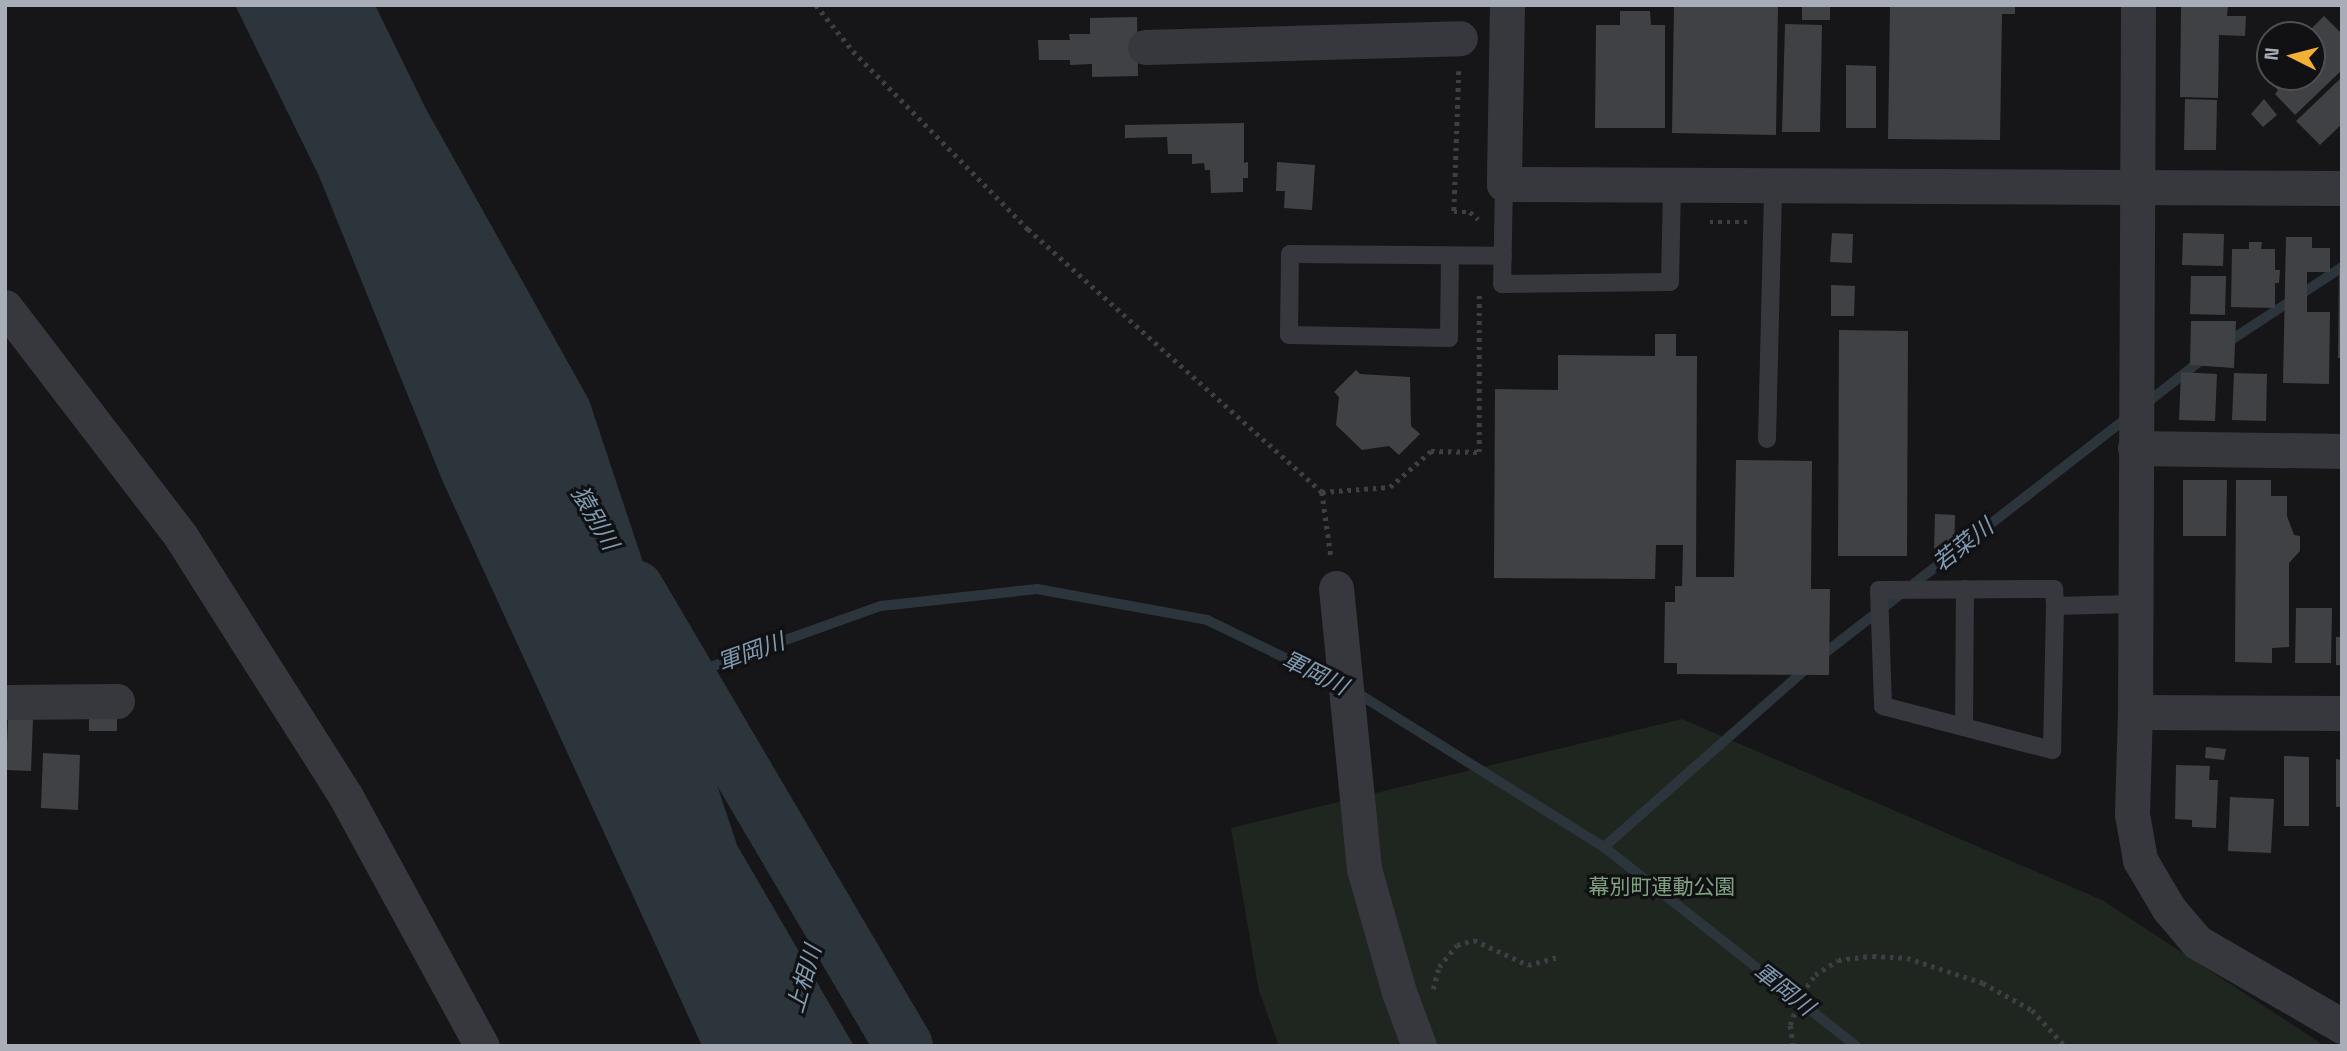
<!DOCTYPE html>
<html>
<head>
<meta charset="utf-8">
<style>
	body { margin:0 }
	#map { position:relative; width:2347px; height:1051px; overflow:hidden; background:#161618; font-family:"Space Grotesk","Noto Sans JP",sans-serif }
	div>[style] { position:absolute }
	.green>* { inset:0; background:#1e261f }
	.water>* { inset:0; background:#2c353c }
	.stream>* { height:10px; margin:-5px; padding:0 5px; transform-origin:5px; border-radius:5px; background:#2c353c }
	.river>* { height:58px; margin:-29px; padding:0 29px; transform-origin:29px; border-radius:29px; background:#2c353c }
	.building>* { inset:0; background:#404145 }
	.path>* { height:4.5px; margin-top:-2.25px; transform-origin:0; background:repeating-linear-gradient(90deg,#3d3f44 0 3.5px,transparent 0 8.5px) }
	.lane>* { height:18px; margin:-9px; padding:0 9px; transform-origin:9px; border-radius:9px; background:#37383d }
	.street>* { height:35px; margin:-17.5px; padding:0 17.5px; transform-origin:17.5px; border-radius:17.5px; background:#37383d }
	span { translate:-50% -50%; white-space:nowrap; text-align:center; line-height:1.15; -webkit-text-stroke:6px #111113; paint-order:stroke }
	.park-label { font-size:21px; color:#7fa381 }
	.water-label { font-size:23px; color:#7f9bb3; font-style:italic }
	.frame { position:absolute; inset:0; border:7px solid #a8adb8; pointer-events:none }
	.north { position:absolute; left:2256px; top:21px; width:70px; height:70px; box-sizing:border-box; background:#111113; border:2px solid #4d4f55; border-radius:50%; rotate:276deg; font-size:19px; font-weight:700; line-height:28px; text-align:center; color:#a8adb8 }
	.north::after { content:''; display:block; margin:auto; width:24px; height:32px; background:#f2b134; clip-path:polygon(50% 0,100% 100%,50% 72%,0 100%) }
</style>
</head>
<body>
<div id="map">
	<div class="green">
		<i style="clip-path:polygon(1682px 719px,2102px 900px,2325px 1046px,1279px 1046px,1259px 991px,1231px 828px)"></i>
	</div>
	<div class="water">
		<i style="clip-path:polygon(235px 5px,375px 5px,426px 109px,589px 400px,737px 845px,854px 1046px,702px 1046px,443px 482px,319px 176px)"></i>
	</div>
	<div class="stream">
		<i style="left:2225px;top:344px;width:140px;rotate:-33.3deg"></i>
		<i style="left:2144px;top:405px;width:76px;rotate:-38.1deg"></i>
		<i style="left:1821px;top:656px;width:390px;rotate:-37.9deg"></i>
		<i style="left:685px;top:676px;width:208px;rotate:-19.7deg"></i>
		<i style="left:881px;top:606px;width:157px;rotate:-6.2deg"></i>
		<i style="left:1037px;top:589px;width:173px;rotate:10.3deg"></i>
		<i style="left:1207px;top:620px;width:144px;rotate:25.9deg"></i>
		<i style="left:1354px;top:691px;width:295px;rotate:32deg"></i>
		<i style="left:1604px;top:847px;width:321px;rotate:38.3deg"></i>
		<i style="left:1604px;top:847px;width:271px;rotate:-41.4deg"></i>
		<i style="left:804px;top:978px;width:69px;rotate:-73.9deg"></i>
	</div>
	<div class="river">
		<i style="left:635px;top:589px;width:530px;rotate:59.52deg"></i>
	</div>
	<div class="building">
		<i style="clip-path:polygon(1674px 5px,1778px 5px,1776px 135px,1672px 133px)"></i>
		<i style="clip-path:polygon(1802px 5px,1830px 5px,1830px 20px,1802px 20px)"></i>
		<i style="clip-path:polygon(1890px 5px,2015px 5px,2015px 14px,2002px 14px,2000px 140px,1888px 139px)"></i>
		<i style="clip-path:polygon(2181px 5px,2228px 5px,2227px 16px,2246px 16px,2245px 36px,2219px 35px,2218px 98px,2180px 97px)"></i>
		<i style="clip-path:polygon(1620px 11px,1650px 11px,1651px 25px,1665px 25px,1665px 128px,1595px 128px,1596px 25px,1620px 25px)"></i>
		<i style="clip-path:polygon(2324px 16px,2342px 34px,2342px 70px,2295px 115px,2275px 94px,2278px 90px,2263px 75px,2270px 68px,2270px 77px,2312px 77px,2312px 35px,2305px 35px)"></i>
		<i style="clip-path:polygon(1137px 17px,1138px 76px,1092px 77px,1092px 64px,1070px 65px,1070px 60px,1039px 60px,1038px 40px,1070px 40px,1069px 34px,1090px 34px,1090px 18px)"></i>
		<i style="clip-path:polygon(1785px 24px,1822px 25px,1820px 132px,1782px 132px)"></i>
		<i style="clip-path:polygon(1846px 65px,1876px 66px,1876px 128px,1846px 128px)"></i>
		<i style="clip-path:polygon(2342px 77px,2342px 124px,2320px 145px,2296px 121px)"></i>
		<i style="clip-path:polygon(2185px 99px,2217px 100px,2216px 150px,2184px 150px)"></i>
		<i style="clip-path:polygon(2264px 99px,2277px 115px,2263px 127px,2251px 114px)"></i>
		<i style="clip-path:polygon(1244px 123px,1244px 163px,1248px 162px,1248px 178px,1243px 178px,1243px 192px,1211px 193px,1210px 170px,1205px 170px,1204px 163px,1192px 164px,1192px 154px,1168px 154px,1167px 137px,1125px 138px,1125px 125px)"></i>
		<i style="clip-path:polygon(1277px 162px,1315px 165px,1312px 210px,1284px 208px,1285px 191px,1276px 191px)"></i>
		<i style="clip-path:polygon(1832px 233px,1853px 234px,1852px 263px,1830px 262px)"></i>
		<i style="clip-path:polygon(2183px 233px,2224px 234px,2223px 266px,2182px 265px)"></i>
		<i style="clip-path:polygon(2286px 237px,2312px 237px,2312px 248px,2330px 248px,2330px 272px,2307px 272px,2307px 312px,2330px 312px,2329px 384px,2283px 383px)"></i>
		<i style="clip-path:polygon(2249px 242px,2262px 242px,2261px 249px,2275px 249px,2275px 270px,2280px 270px,2279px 283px,2275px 283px,2275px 308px,2231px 307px,2232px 249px,2249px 249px)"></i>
		<i style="clip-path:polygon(2339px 268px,2342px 268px,2342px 358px,2338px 358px)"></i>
		<i style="clip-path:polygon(2191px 276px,2226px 276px,2225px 315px,2190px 314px)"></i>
		<i style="clip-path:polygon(1831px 285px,1855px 286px,1854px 316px,1831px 316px)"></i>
		<i style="clip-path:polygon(2191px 321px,2236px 321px,2234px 368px,2190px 365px)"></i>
		<i style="clip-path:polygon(1839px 330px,1908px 331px,1907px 556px,1838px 556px)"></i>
		<i style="clip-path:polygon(1655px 334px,1676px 334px,1676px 356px,1697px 356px,1696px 577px,1734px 577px,1736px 460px,1812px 461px,1811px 589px,1830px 589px,1829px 675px,1677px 674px,1677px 663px,1664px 663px,1665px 602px,1675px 602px,1675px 586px,1682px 586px,1683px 545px,1656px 545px,1655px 579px,1494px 578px,1495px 389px,1558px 390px,1558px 355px,1655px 356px)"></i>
		<i style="clip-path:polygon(1356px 370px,1360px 374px,1410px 377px,1411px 426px,1420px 434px,1399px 455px,1389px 446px,1362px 450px,1336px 425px,1339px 397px,1334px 392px)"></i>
		<i style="clip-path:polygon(2181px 372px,2217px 374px,2215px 421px,2179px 420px)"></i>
		<i style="clip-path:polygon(2234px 373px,2267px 374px,2266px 421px,2232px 420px)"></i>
		<i style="clip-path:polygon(2183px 480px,2227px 480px,2226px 536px,2183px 536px)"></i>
		<i style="clip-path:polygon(2236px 480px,2271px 480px,2271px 496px,2287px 496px,2287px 516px,2294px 535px,2300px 536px,2300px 551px,2289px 563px,2289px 647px,2272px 648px,2272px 663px,2235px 662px)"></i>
		<i style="clip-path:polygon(1935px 514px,1955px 515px,1954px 551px,1934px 550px)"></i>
		<i style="clip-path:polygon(2296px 608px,2332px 608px,2331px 663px,2295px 663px)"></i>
		<i style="clip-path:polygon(2336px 637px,2342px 637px,2342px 665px,2336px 665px)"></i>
		<i style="clip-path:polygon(89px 717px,117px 717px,117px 731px,89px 731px)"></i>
		<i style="clip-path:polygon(8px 718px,33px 719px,31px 771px,6px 770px)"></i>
		<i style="clip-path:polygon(2206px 747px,2226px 749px,2224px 760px,2205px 758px)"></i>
		<i style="clip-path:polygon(43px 753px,80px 755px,78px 810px,41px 808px)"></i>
		<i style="clip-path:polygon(2284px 756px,2309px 757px,2309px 826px,2284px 826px)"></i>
		<i style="clip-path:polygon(2336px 759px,2342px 760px,2342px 807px,2336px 807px)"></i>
		<i style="clip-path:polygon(2176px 765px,2210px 766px,2209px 780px,2218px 780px,2216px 828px,2192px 827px,2192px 820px,2175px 819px)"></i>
		<i style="clip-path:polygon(2230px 797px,2274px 799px,2271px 853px,2228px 851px)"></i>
	</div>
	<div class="path">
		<i style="left:816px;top:5px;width:59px;rotate:51.2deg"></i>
		<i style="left:853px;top:51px;width:250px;rotate:45.5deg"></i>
		<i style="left:1028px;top:229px;width:394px;rotate:41.8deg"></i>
		<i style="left:1322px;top:492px;width:65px;rotate:82deg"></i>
		<i style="left:1459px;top:71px;width:141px;rotate:92deg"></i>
		<i style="left:1454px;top:212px;width:16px"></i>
		<i style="left:1470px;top:212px;width:11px;rotate:41deg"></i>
		<i style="left:1710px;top:222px;width:40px"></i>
		<i style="left:1322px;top:492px;width:68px;rotate:-4.2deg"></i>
		<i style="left:1390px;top:487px;width:55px;rotate:-41.3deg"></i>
		<i style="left:1431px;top:451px;width:48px;rotate:1.2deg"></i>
		<i style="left:1479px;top:452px;width:157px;rotate:-90deg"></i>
		<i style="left:1433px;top:989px;width:23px;rotate:-75deg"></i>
		<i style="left:1439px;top:967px;width:28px;rotate:-51deg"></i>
		<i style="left:1457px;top:945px;width:18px;rotate:-16deg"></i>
		<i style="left:1474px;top:940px;width:60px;rotate:24.8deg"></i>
		<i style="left:1528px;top:965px;width:31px;rotate:-15deg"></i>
		<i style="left:1793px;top:1046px;width:21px;rotate:-98deg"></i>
		<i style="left:1790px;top:1025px;width:33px;rotate:-69deg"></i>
		<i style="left:1802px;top:994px;width:23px;rotate:-56deg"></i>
		<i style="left:1815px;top:975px;width:27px;rotate:-33deg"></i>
		<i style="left:1838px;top:960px;width:35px;rotate:-7deg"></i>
		<i style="left:1873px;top:956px;width:34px;rotate:3deg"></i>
		<i style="left:1907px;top:958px;width:80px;rotate:18.2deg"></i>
		<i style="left:1983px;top:983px;width:56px;rotate:28.9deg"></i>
		<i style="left:2032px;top:1010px;width:49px;rotate:47.5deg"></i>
	</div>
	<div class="lane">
		<i style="left:1504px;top:184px;width:100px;rotate:91.1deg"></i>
		<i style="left:1502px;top:284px;width:168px;rotate:-0.7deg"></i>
		<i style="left:1670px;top:282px;width:97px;rotate:-88.8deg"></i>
		<i style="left:1450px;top:256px;width:82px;rotate:90.7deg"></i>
		<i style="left:1449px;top:338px;width:160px;rotate:-178.9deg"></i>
		<i style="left:1289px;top:335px;width:81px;rotate:-89.3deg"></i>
		<i style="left:1290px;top:254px;width:213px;rotate:0.5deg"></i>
		<i style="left:1767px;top:439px;width:253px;rotate:-88.6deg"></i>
		<i style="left:2055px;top:606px;width:17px;rotate:-93deg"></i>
		<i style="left:2054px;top:589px;width:175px;rotate:179.7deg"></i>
		<i style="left:1879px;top:590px;width:116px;rotate:88deg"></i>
		<i style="left:1883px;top:706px;width:175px;rotate:14.6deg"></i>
		<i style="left:2052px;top:750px;width:144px;rotate:-88.8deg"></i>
		<i style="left:2055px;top:606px;width:78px;rotate:-1.5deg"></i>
		<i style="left:1964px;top:727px;width:138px;rotate:-89.6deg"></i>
	</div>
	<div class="street">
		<i style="left:1507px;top:5px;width:179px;rotate:91deg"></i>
		<i style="left:1504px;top:184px;width:838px;rotate:0.27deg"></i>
		<i style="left:2138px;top:5px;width:707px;rotate:90.24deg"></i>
		<i style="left:2135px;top:712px;width:102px;rotate:91.7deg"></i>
		<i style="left:2132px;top:814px;width:47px;rotate:80.1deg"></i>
		<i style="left:2140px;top:860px;width:57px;rotate:59.4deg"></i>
		<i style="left:2169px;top:909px;width:43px;rotate:49.7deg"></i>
		<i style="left:2197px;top:942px;width:168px;rotate:30.1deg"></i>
		<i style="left:1145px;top:47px;width:315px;rotate:-1.6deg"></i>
		<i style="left:5px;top:307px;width:287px;rotate:52.5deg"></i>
		<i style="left:180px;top:535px;width:308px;rotate:57.6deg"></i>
		<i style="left:345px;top:795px;width:286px;rotate:61.4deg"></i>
		<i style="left:2135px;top:448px;width:207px;rotate:0.8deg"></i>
		<i style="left:1336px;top:588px;width:282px;rotate:84.3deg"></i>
		<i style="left:1364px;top:869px;width:128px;rotate:74.1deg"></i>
		<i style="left:1399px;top:992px;width:58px;rotate:69.7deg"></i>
		<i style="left:5px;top:702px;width:112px;rotate:-0.5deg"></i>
		<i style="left:2135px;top:712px;width:207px;rotate:0.3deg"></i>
	</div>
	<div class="park-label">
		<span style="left:1662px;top:887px">幕別町運動公園</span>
	</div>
	<div class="water-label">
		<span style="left:595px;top:518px;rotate:60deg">猿別川</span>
		<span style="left:1963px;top:545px;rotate:-38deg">若菜川</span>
		<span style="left:751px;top:652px;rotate:-20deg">軍岡川</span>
		<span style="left:1315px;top:673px;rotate:26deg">軍岡川</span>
		<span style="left:804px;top:979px;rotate:-74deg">上相川</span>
		<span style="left:1784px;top:989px;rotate:38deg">軍岡川</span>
	</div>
	<div class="frame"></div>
	<div class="north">N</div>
</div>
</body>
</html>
